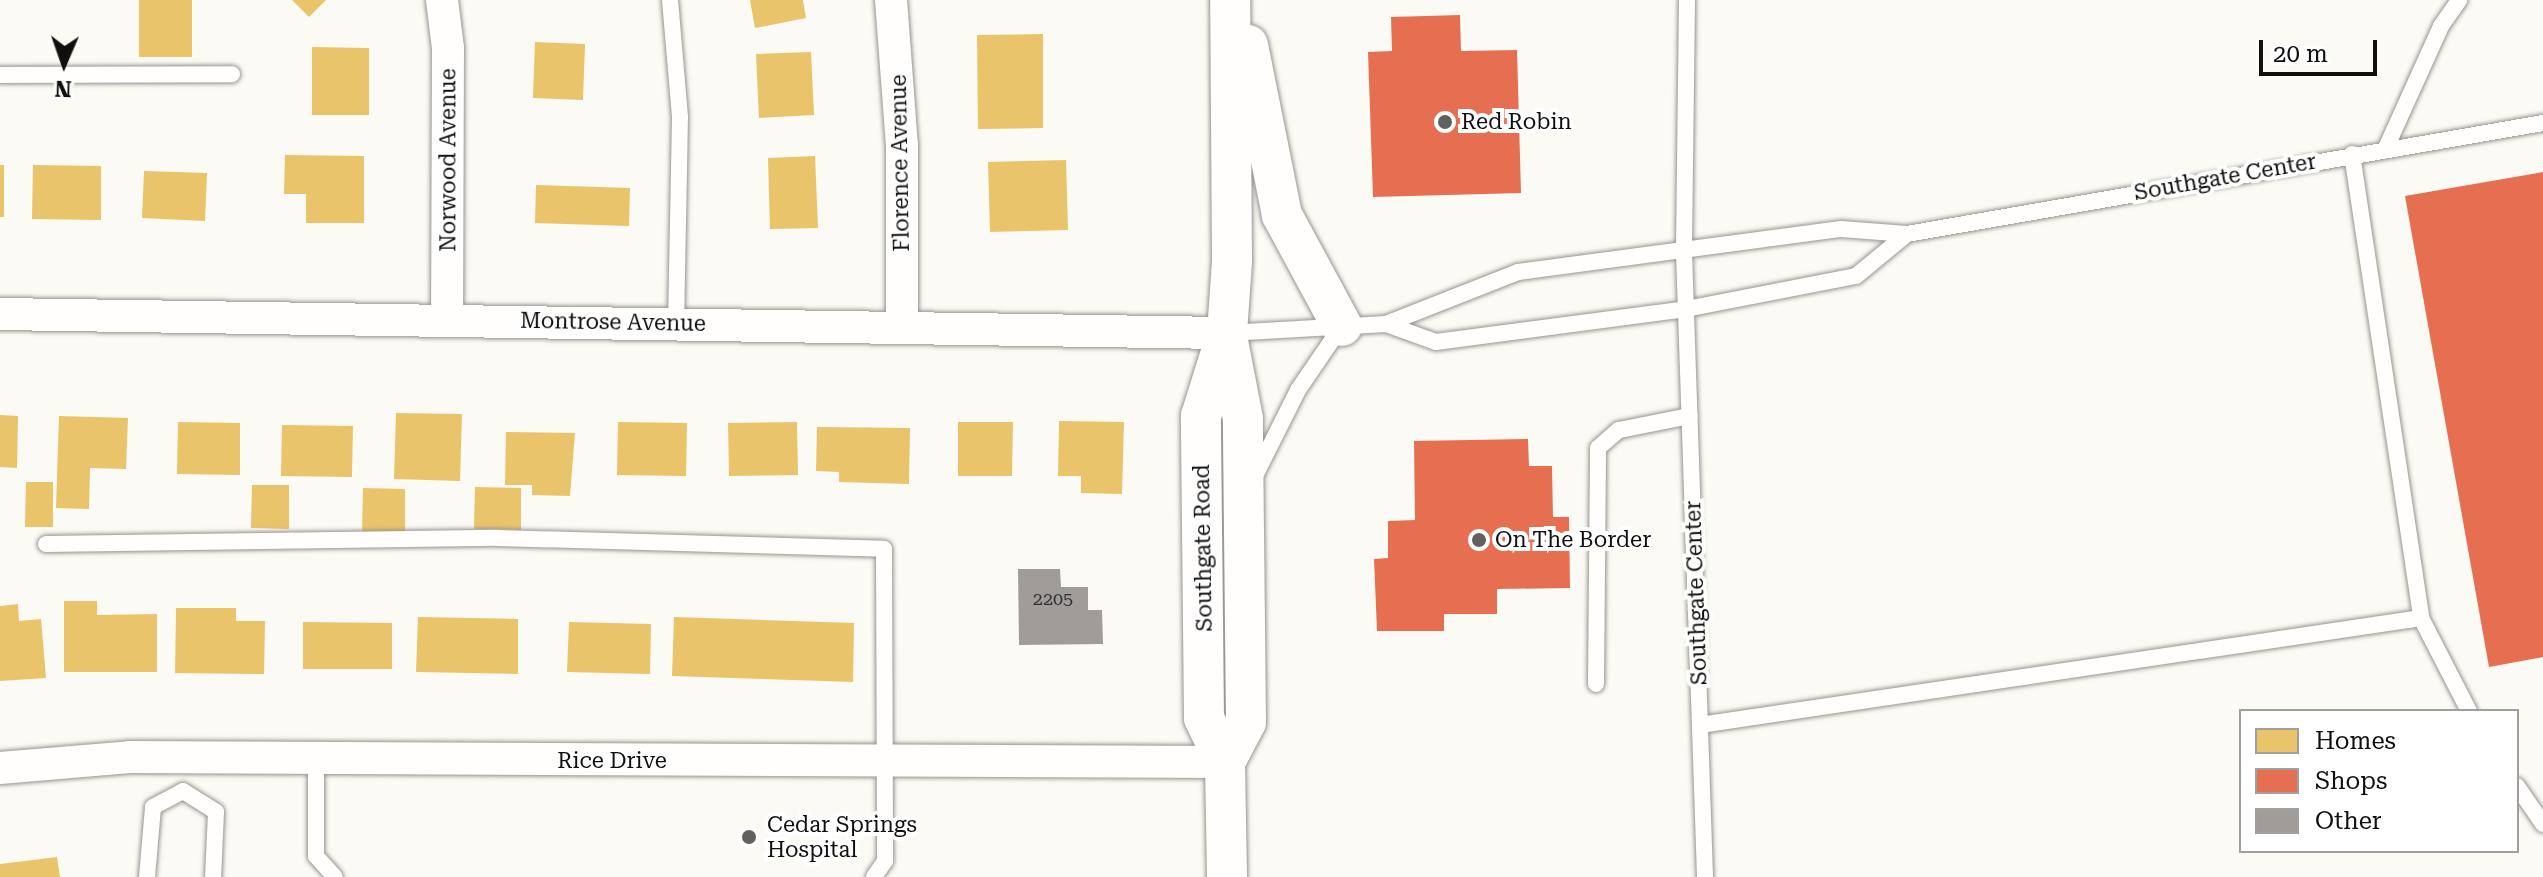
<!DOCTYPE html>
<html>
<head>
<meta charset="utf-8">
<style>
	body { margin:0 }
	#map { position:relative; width:2543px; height:877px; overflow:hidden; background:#fcfaf4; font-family:"Roboto Serif",serif }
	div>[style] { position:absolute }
	.homes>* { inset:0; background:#e9c46a }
	.shops>* { inset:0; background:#e76f51 }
	.building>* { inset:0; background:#9f9c99 }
	.roads { filter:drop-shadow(0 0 2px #969592) drop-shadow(0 0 2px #969592) }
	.service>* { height:16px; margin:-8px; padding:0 8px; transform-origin:8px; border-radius:8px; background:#fffefd }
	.minor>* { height:32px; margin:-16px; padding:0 16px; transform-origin:16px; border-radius:16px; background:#fffefd }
	.tertiary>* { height:40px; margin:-20px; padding:0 20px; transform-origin:20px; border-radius:20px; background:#fffefd }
	.dots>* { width:22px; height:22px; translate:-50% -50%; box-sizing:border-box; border:4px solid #fff; border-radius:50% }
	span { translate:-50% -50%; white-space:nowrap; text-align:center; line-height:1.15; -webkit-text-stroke:8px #fff; paint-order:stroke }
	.number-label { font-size:18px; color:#333232 }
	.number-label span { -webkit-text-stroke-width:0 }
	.poi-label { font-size:22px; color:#0f0f0f }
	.left { translate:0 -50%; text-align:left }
	.street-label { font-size:22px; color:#0f0f0f }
	.legend { position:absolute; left:2239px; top:709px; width:280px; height:144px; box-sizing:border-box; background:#fff; border:2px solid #9f9f9f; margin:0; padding:10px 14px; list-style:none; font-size:24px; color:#0f0f0f }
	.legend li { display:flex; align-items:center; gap:16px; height:40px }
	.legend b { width:40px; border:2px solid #9f9f9f }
	.north { position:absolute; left:24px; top:24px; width:80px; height:80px; -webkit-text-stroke:6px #fff; paint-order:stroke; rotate:182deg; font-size:22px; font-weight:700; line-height:32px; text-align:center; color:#0f0f0f }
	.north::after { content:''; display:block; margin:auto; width:28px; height:36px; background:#0f0f0f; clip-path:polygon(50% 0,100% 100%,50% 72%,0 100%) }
	.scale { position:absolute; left:2259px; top:40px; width:118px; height:36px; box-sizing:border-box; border:4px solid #0f0f0f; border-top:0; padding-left:10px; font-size:24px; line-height:28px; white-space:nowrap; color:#0f0f0f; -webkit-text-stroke:6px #fff; paint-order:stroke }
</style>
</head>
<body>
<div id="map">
	<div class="homes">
		<i style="clip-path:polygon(139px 0,192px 0,192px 57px,139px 57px)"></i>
		<i style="clip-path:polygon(292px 0,326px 0,309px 17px)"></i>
		<i style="clip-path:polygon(750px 0,803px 0,806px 18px,755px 28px)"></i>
		<i style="clip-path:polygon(1043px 34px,1043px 128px,978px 129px,977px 35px)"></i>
		<i style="clip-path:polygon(535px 42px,585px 44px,583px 100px,533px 98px)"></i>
		<i style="clip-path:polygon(312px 47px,369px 48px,369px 115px,312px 115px)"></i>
		<i style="clip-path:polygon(811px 52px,814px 115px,759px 118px,756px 54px)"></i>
		<i style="clip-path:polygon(285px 155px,364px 156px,364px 223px,306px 223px,306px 194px,284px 194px)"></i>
		<i style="clip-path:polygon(815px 156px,818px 228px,770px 229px,768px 158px)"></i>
		<i style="clip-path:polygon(1066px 160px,1068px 230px,990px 232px,988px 162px)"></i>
		<i style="clip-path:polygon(0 165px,4px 165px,4px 217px,0 217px)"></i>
		<i style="clip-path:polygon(33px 165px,101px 166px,101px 220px,32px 219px)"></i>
		<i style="clip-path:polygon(144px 171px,207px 173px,205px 221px,142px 218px)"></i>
		<i style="clip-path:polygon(536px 185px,630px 188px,629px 226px,535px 223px)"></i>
		<i style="clip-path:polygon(396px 413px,462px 414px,460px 481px,394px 479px)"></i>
		<i style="clip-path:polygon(0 415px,18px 416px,17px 468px,0 467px)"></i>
		<i style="clip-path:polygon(59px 416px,128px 418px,126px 469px,90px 468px,89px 509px,56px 508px)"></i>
		<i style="clip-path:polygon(1059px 421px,1124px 422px,1122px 494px,1081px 493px,1081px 476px,1058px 476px)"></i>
		<i style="clip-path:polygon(178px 422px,240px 423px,240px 475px,177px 474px)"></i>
		<i style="clip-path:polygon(618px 422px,687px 423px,686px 476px,617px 475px)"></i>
		<i style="clip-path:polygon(797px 422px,798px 475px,729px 476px,728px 423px)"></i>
		<i style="clip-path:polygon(958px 422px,1013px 422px,1012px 476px,958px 476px)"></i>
		<i style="clip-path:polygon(282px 425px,353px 426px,352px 477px,281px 476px)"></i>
		<i style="clip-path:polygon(817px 427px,910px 428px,909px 484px,839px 482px,839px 472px,816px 471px)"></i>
		<i style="clip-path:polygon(506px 432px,575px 433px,570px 496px,532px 495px,532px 485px,505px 485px)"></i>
		<i style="clip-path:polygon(26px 482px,53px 482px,53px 527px,25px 527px)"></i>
		<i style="clip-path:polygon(252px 485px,289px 485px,289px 529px,251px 528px)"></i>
		<i style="clip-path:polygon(475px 487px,521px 488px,521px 530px,474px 529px)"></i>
		<i style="clip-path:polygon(363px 488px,405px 489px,405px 534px,362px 533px)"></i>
		<i style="clip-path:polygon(64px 601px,97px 601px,97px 615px,157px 614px,157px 672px,64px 672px)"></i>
		<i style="clip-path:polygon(18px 604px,19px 621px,41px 619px,46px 678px,0 681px,0 606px)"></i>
		<i style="clip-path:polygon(176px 608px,236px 608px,236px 621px,265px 621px,264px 674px,175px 673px)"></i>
		<i style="clip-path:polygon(418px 617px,518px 619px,518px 674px,416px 672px)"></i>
		<i style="clip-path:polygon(674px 617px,854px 623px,853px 682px,672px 676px)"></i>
		<i style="clip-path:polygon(303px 622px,392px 623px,392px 669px,303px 669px)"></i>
		<i style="clip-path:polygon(569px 622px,651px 624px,650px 674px,567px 672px)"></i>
		<i style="clip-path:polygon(57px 857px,60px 877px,0 877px,0 864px)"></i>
	</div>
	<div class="shops">
		<i style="clip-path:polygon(1460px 15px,1461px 51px,1517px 50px,1521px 193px,1373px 197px,1368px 52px,1392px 51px,1391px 17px)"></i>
		<i style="clip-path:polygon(2543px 172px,2543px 657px,2489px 667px,2405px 196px)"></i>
		<i style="clip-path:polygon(1528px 439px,1529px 466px,1552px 466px,1553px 517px,1569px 517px,1570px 588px,1497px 589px,1497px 614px,1444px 614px,1444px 631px,1377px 631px,1374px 559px,1388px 558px,1388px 521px,1415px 520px,1414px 441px)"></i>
	</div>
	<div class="building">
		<i style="clip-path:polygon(1018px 569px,1060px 569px,1061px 587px,1088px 587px,1088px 610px,1102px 610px,1103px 644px,1019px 645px)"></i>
	</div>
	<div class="roads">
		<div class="service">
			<i style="left:670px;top:0;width:117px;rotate:85.1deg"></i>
			<i style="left:680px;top:117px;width:205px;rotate:91.1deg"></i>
			<i style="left:1687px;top:0;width:253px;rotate:90.7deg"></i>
			<i style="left:1684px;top:253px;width:624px;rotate:88.07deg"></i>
			<i style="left:0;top:75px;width:232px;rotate:-0.2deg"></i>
			<i style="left:2386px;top:148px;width:134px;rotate:-65.7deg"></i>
			<i style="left:2441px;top:26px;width:32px;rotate:-55deg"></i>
			<i style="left:2352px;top:154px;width:469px;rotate:81.5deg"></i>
			<i style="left:2421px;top:618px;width:105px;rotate:62.7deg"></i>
			<i style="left:1386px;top:324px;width:53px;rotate:19.8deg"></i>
			<i style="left:1436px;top:342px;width:252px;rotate:-7.5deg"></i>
			<i style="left:1686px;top:309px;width:173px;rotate:-11deg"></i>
			<i style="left:1856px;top:276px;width:66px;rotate:-39.5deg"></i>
			<i style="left:1228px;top:333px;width:158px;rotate:-3.3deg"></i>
			<i style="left:1386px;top:324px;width:142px;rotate:-21.5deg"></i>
			<i style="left:1518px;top:272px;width:326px;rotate:-7.6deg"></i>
			<i style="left:1841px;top:229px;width:66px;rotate:4.3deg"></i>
			<i style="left:1907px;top:234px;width:646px;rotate:-9.9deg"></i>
			<i style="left:1255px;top:476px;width:96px;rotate:-63.4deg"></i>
			<i style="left:1298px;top:390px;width:76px;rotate:-55.7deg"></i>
			<i style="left:46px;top:544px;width:452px;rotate:-0.8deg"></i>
			<i style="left:498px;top:538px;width:386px;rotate:1.6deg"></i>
			<i style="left:884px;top:549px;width:312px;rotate:89.8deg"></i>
			<i style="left:885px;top:861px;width:19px;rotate:125deg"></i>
			<i style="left:1596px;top:684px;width:236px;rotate:-89.5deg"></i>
			<i style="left:1598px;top:448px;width:28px;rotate:-41deg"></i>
			<i style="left:1619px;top:430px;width:72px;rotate:-11.2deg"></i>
			<i style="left:1700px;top:725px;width:729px;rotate:-8.44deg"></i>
			<i style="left:316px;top:761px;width:95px;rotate:90deg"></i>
			<i style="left:316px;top:856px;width:28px;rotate:48deg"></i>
			<i style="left:2517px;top:786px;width:46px;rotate:55.6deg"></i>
			<i style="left:183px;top:791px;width:39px;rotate:32deg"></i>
			<i style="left:216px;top:812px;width:65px;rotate:92.6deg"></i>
			<i style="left:147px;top:877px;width:70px;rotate:-85.1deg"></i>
			<i style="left:153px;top:807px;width:34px;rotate:-28deg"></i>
		</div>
		<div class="minor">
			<i style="left:442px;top:0;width:48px;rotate:82.9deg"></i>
			<i style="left:448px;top:48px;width:271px;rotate:90.2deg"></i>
			<i style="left:891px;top:0;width:145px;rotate:85.7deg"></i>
			<i style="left:902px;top:145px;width:182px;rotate:90deg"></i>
			<i style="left:0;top:314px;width:1227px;rotate:0.89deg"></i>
			<i style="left:0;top:768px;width:130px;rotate:-4.8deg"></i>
			<i style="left:130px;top:757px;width:1095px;rotate:0.26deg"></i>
		</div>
		<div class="tertiary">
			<i style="left:1248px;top:45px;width:173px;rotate:78.7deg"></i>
			<i style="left:1282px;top:215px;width:126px;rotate:61.6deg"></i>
			<i style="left:1225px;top:762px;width:45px;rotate:-62.3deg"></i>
			<i style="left:1246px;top:722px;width:303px;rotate:-90.6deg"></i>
			<i style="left:1243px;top:419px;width:79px;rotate:-100.9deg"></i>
			<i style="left:1227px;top:877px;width:115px;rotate:-91deg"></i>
			<i style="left:1225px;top:762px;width:49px;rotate:-115.5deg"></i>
			<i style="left:1204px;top:718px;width:302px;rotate:-90.6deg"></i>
			<i style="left:1201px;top:416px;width:87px;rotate:-72.6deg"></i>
			<i style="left:1227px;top:333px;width:72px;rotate:-86deg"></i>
			<i style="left:1232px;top:261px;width:261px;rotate:-90.4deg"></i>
		</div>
	</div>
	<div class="dots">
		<i style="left:1445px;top:122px;background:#62615f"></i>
		<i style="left:1479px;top:540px;background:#62615f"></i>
		<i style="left:749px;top:837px;background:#62615f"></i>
	</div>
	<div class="number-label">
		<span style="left:1053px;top:599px">2205</span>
	</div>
	<div class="poi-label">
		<span class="left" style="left:1461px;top:122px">Red Robin</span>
		<span class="left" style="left:1495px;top:540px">On The Border</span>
		<span class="left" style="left:767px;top:837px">Cedar Springs<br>Hospital</span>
	</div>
	<div class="street-label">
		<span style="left:448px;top:160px;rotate:-90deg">Norwood Avenue</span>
		<span style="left:900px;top:163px;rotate:-91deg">Florence Avenue</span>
		<span style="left:2225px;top:177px;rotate:-10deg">Southgate Center</span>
		<span style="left:613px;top:322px;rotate:1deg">Montrose Avenue</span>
		<span style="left:1203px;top:548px;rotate:-91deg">Southgate Road</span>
		<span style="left:1696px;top:593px;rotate:-92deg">Southgate Center</span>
		<span style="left:612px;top:761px">Rice Drive</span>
	</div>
	<ul class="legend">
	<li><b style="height:22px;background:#e9c46a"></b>Homes</li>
	<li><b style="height:22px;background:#e76f51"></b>Shops</li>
	<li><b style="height:22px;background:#9f9c99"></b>Other</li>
	</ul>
	<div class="north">N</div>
	<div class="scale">20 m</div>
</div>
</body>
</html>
